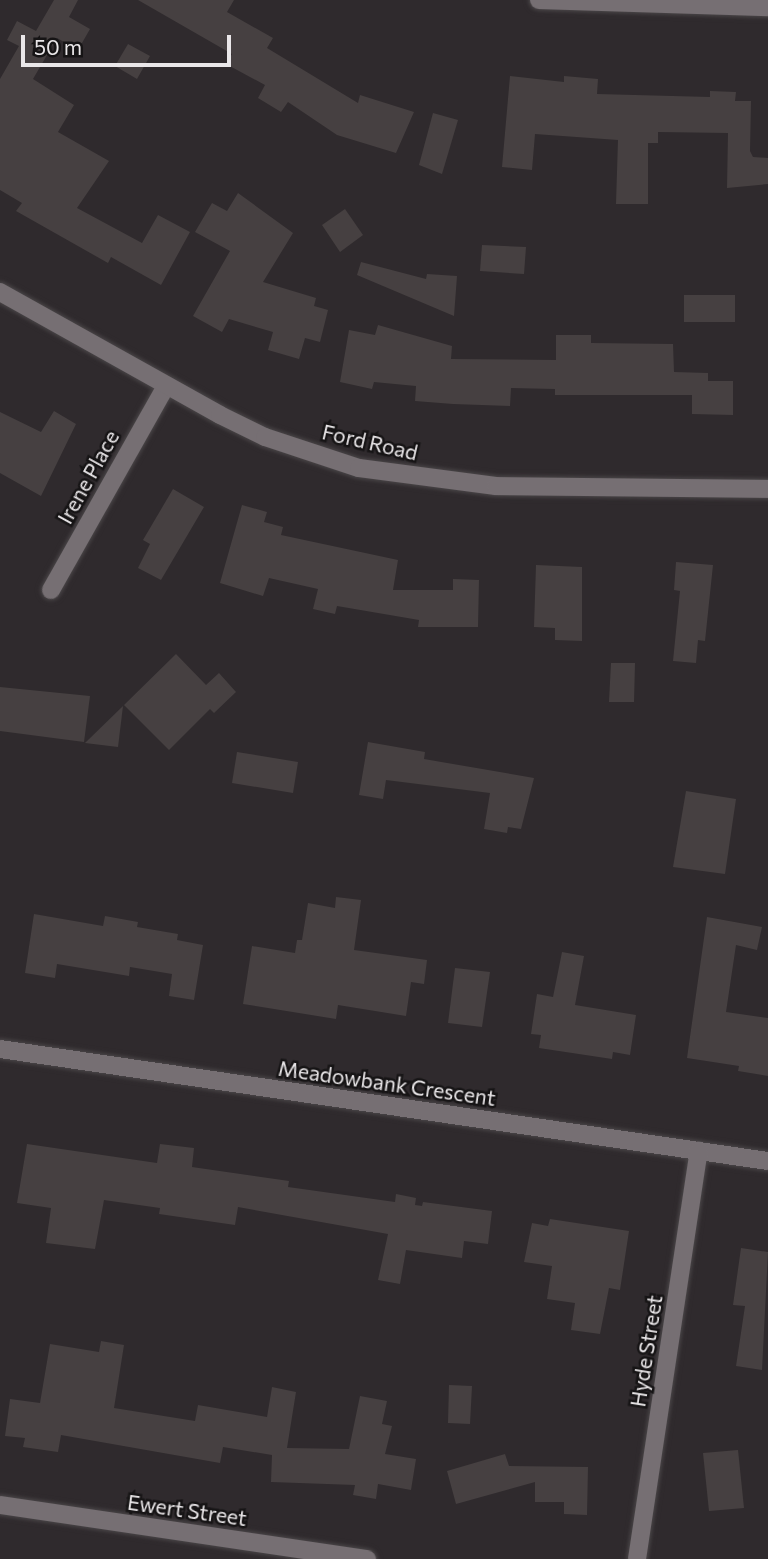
<!DOCTYPE html>
<html>
<head>
<meta charset="utf-8">
<style>
	body { margin:0 }
	#map { position:relative; width:768px; height:1559px; overflow:hidden; background:#2f2a2d; font-family:Commissioner,sans-serif }
	div>[style] { position:absolute }
	.building>* { inset:0; background:#464041 }
	.roads { filter:drop-shadow(0 0 2px #4a4648) drop-shadow(0 0 2px #4a4648) }
	.minor>* { height:18px; margin:-9px; padding:0 9px; transform-origin:9px; border-radius:9px; background:#766f73 }
	.tertiary>* { height:18px; margin:-9px; padding:0 9px; transform-origin:9px; border-radius:9px; background:#766f73 }
	span { translate:-50% -50%; white-space:nowrap; text-align:center; line-height:1.15; -webkit-text-stroke:5px #161415; paint-order:stroke }
	.street-label { font-size:21px; color:#eae7e9 }
	.scale { position:absolute; left:21px; top:35px; width:210px; height:32px; box-sizing:border-box; border:4px solid #eae7e9; border-top:0; padding-left:9px; font-size:21px; line-height:24px; white-space:nowrap; color:#eae7e9; -webkit-text-stroke:5px #161415; paint-order:stroke }
</style>
</head>
<body>
<div id="map">
	<div class="building">
		<i style="clip-path:polygon(54px 0,78px 0,69px 17px,90px 29px,78px 50px,57px 38px,33px 79px,74px 105px,58px 132px,109px 161px,77px 208px,142px 243px,158px 215px,190px 232px,161px 285px,111px 257px,108px 263px,16px 211px,22px 203px,0 190px,0 79px,19px 46px,7px 40px,17px 21px,36px 31px)"></i>
		<i style="clip-path:polygon(138px 0,234px 0,227px 12px,273px 38px,267px 48px,358px 103px,360px 95px,414px 112px,396px 153px,337px 135px,288px 102px,281px 112px,258px 98px,265px 85px,226px 64px,232px 54px)"></i>
		<i style="clip-path:polygon(128px 44px,150px 56px,137px 79px,115px 66px)"></i>
		<i style="clip-path:polygon(510px 76px,564px 82px,564px 76px,598px 79px,597px 94px,710px 97px,710px 91px,736px 92px,735px 101px,751px 101px,750px 151px,753px 157px,768px 158px,768px 184px,727px 188px,728px 133px,658px 132px,658px 143px,648px 143px,648px 204px,616px 204px,618px 140px,535px 134px,532px 170px,502px 167px)"></i>
		<i style="clip-path:polygon(433px 113px,458px 120px,442px 174px,419px 165px)"></i>
		<i style="clip-path:polygon(238px 193px,293px 233px,263px 282px,316px 298px,314px 306px,328px 310px,320px 342px,305px 338px,299px 359px,268px 350px,273px 332px,229px 319px,222px 332px,193px 316px,230px 251px,195px 232px,212px 203px,227px 211px)"></i>
		<i style="clip-path:polygon(345px 209px,363px 235px,340px 252px,322px 225px)"></i>
		<i style="clip-path:polygon(482px 245px,526px 247px,524px 274px,480px 271px)"></i>
		<i style="clip-path:polygon(361px 262px,426px 279px,427px 274px,457px 276px,454px 316px,357px 275px)"></i>
		<i style="clip-path:polygon(684px 295px,735px 295px,735px 322px,684px 322px)"></i>
		<i style="clip-path:polygon(378px 325px,452px 346px,451px 359px,556px 360px,556px 335px,591px 335px,591px 343px,673px 344px,674px 372px,708px 373px,708px 381px,733px 381px,733px 415px,692px 414px,692px 395px,555px 395px,555px 389px,511px 388px,510px 406px,453px 404px,415px 401px,416px 386px,374px 382px,372px 389px,340px 382px,349px 330px,375px 335px)"></i>
		<i style="clip-path:polygon(54px 411px,76px 424px,41px 496px,0 473px,0 412px,41px 432px)"></i>
		<i style="clip-path:polygon(173px 489px,204px 507px,161px 580px,138px 568px,150px 544px,143px 540px)"></i>
		<i style="clip-path:polygon(242px 505px,267px 512px,264px 522px,283px 527px,281px 535px,398px 560px,393px 590px,453px 590px,453px 579px,479px 580px,478px 627px,418px 627px,419px 620px,337px 606px,335px 614px,313px 609px,318px 589px,269px 578px,263px 596px,220px 583px)"></i>
		<i style="clip-path:polygon(676px 562px,713px 565px,705px 641px,698px 640px,696px 663px,673px 661px,680px 591px,674px 590px)"></i>
		<i style="clip-path:polygon(536px 565px,582px 567px,582px 641px,555px 640px,555px 628px,534px 627px)"></i>
		<i style="clip-path:polygon(176px 654px,206px 685px,219px 673px,236px 692px,214px 713px,210px 709px,169px 750px,124px 705px)"></i>
		<i style="clip-path:polygon(611px 663px,635px 663px,634px 702px,609px 702px)"></i>
		<i style="clip-path:polygon(0 687px,90px 696px,84px 742px,0 731px)"></i>
		<i style="clip-path:polygon(123px 706px,118px 747px,85px 743px)"></i>
		<i style="clip-path:polygon(368px 742px,425px 752px,424px 759px,534px 778px,521px 829px,508px 827px,507px 833px,484px 829px,490px 793px,386px 780px,383px 799px,359px 795px)"></i>
		<i style="clip-path:polygon(237px 752px,298px 762px,293px 793px,232px 783px)"></i>
		<i style="clip-path:polygon(686px 791px,736px 799px,725px 874px,673px 867px)"></i>
		<i style="clip-path:polygon(336px 897px,361px 900px,354px 950px,427px 960px,424px 984px,411px 982px,406px 1016px,338px 1005px,336px 1019px,243px 1004px,252px 946px,295px 953px,297px 940px,302px 940px,308px 903px,335px 908px)"></i>
		<i style="clip-path:polygon(34px 914px,103px 926px,105px 916px,138px 922px,137px 927px,178px 934px,177px 940px,203px 945px,194px 1000px,169px 996px,172px 974px,130px 967px,129px 976px,57px 964px,55px 978px,25px 973px)"></i>
		<i style="clip-path:polygon(707px 917px,762px 927px,757px 950px,736px 945px,726px 1012px,768px 1018px,768px 1076px,738px 1071px,739px 1066px,687px 1058px)"></i>
		<i style="clip-path:polygon(562px 952px,584px 956px,575px 1005px,636px 1015px,630px 1055px,613px 1052px,612px 1059px,539px 1048px,541px 1035px,531px 1034px,537px 994px,553px 997px)"></i>
		<i style="clip-path:polygon(455px 968px,490px 972px,482px 1027px,448px 1023px)"></i>
		<i style="clip-path:polygon(27px 1144px,157px 1163px,160px 1144px,194px 1148px,192px 1167px,289px 1181px,288px 1187px,395px 1202px,396px 1194px,416px 1198px,415px 1205px,422px 1206px,423px 1202px,492px 1211px,488px 1244px,464px 1241px,462px 1258px,406px 1250px,400px 1284px,378px 1280px,388px 1234px,238px 1207px,235px 1225px,159px 1214px,160px 1208px,104px 1200px,95px 1249px,46px 1243px,51px 1208px,17px 1203px)"></i>
		<i style="clip-path:polygon(550px 1219px,629px 1231px,620px 1290px,609px 1288px,600px 1334px,571px 1330px,575px 1303px,547px 1299px,552px 1266px,524px 1262px,532px 1223px,548px 1226px)"></i>
		<i style="clip-path:polygon(741px 1248px,768px 1252px,762px 1370px,736px 1366px,745px 1306px,733px 1305px)"></i>
		<i style="clip-path:polygon(101px 1341px,124px 1345px,114px 1408px,195px 1421px,198px 1405px,267px 1417px,272px 1387px,296px 1392px,287px 1448px,349px 1449px,360px 1396px,387px 1401px,382px 1424px,392px 1426px,385px 1454px,416px 1459px,411px 1490px,378px 1484px,376px 1499px,353px 1495px,355px 1485px,271px 1482px,272px 1455px,223px 1447px,220px 1463px,61px 1435px,58px 1452px,23px 1447px,25px 1438px,5px 1436px,10px 1399px,40px 1403px,50px 1344px,99px 1352px)"></i>
		<i style="clip-path:polygon(449px 1385px,472px 1386px,470px 1424px,448px 1423px)"></i>
		<i style="clip-path:polygon(738px 1450px,744px 1508px,709px 1511px,703px 1453px)"></i>
		<i style="clip-path:polygon(505px 1454px,509px 1466px,588px 1467px,587px 1515px,564px 1514px,564px 1502px,535px 1502px,535px 1482px,456px 1504px,447px 1471px)"></i>
	</div>
	<div class="roads">
		<div class="minor">
			<i style="left:539px;top:0;width:229px;rotate:1.8deg"></i>
			<i style="left:51px;top:590px;width:234px;rotate:-60.6deg"></i>
			<i style="left:0;top:1049px;width:776px;rotate:8.3deg"></i>
			<i style="left:0;top:1505px;width:371px;rotate:8.4deg"></i>
			<i style="left:637px;top:1559px;width:413px;rotate:-81.4deg"></i>
		</div>
		<div class="tertiary">
			<i style="left:0;top:292px;width:252px;rotate:29.2deg"></i>
			<i style="left:220px;top:415px;width:50px;rotate:26.1deg"></i>
			<i style="left:265px;top:437px;width:99px;rotate:18.3deg"></i>
			<i style="left:359px;top:468px;width:138px;rotate:7.5deg"></i>
			<i style="left:496px;top:486px;width:272px;rotate:0.6deg"></i>
		</div>
	</div>
	<div class="street-label">
		<span style="left:370px;top:442px;rotate:13deg">Ford Road</span>
		<span style="left:88px;top:477px;rotate:-61deg">Irene Place</span>
		<span style="left:387px;top:1083px;rotate:8deg">Meadowbank Crescent</span>
		<span style="left:646px;top:1351px;rotate:-81deg">Hyde Street</span>
		<span style="left:187px;top:1510px;rotate:8deg">Ewert Street</span>
	</div>
	<div class="scale">50 m</div>
</div>
</body>
</html>
